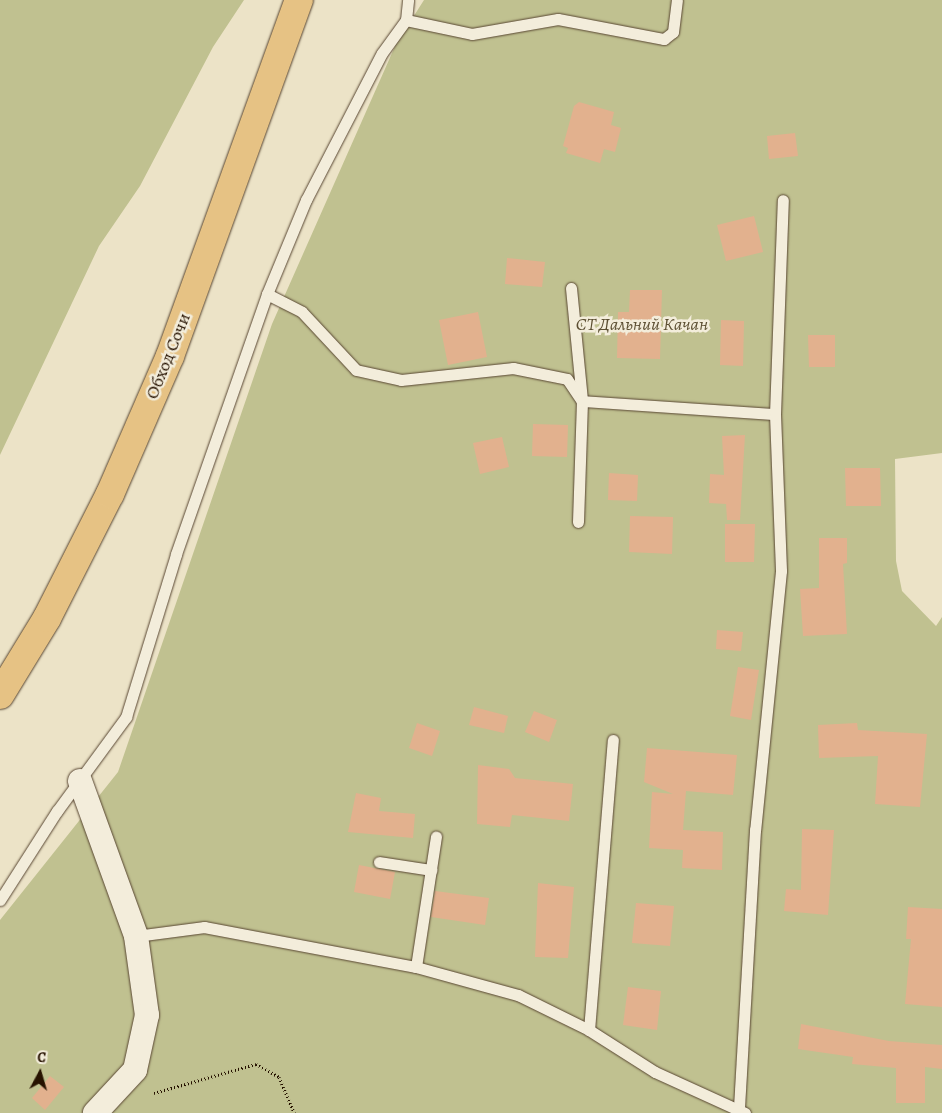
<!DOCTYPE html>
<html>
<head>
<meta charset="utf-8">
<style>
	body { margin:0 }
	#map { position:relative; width:942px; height:1113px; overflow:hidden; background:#ece3c7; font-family:Alegreya,serif }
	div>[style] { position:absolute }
	.green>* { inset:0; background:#c0c190 }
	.building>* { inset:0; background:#e2b18e }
	.path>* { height:3px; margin-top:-1.5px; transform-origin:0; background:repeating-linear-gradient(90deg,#261200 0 1px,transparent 0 3.5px) }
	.roads { filter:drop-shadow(0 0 1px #584632) drop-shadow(0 0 1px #584632) }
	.lane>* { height:11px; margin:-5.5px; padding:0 5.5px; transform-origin:5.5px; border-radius:5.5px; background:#f3eddb }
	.street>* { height:24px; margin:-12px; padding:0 12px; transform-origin:12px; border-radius:12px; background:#f3eddb }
	.highway>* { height:28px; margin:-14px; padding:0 14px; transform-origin:14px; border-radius:14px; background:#e6c284 }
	span { translate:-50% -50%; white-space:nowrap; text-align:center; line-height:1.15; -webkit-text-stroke:5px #f3eddb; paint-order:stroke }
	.park-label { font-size:18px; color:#5c4f32; font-style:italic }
	.street-label { font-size:18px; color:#261200 }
	.north { position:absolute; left:15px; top:1048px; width:50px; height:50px; -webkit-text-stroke:4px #f3eddb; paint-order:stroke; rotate:6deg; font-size:14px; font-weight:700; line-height:20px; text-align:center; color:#261200 }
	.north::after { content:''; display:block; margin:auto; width:18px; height:22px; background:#261200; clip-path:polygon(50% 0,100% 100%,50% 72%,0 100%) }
</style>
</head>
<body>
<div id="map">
	<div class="green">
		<i style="clip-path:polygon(0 0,244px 0,213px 47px,140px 186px,99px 246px,0 455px)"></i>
		<i style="clip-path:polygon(424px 0,942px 0,942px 453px,895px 459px,896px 561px,902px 591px,936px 626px,942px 617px,942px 1113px,0 1113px,0 920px,118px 772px,272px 324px,396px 44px)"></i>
	</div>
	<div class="building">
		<i style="clip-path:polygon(579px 102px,614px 112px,611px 125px,621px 128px,615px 152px,604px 149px,600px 163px,566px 153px,568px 148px,563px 146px,574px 106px)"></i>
		<i style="clip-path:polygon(795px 133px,798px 156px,769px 159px,767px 136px)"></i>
		<i style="clip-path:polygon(754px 216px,763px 252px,726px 261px,717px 225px)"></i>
		<i style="clip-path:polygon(507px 258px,545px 262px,542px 287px,505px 284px)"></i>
		<i style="clip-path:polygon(630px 290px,662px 290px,660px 359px,617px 358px,618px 312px,629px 312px)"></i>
		<i style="clip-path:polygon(478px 312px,487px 357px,448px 365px,439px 320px)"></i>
		<i style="clip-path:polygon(721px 320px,744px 321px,743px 366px,720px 365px)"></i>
		<i style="clip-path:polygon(808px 335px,835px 335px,835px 367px,809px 367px)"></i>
		<i style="clip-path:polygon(533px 424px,568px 425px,567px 457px,532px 456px)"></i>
		<i style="clip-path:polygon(745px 435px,740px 520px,727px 520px,726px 504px,709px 503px,710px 474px,724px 475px,722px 436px)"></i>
		<i style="clip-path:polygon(502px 437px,509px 467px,480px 474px,473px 443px)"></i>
		<i style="clip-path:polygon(845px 468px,880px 468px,881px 506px,846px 506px)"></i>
		<i style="clip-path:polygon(609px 473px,638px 475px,637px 501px,608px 500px)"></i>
		<i style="clip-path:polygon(630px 516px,673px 517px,672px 554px,629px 552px)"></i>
		<i style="clip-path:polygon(725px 524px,755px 524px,754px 562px,725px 562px)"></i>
		<i style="clip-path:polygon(819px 538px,847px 538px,847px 563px,843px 564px,847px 634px,803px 636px,800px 589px,819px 588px)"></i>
		<i style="clip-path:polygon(717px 630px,743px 632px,741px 651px,716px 649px)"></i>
		<i style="clip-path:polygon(738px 667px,759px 670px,751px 720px,730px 716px)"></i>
		<i style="clip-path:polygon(474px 707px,508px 716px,504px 733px,469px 725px)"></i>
		<i style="clip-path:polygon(534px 711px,557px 720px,549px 742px,525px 732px)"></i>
		<i style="clip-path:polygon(417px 723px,440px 731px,432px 756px,409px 748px)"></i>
		<i style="clip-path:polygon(857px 723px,858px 730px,927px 734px,920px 807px,875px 804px,878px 756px,819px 758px,818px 725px)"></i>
		<i style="clip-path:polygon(647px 748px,737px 755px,733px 795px,686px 791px,683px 830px,723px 832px,722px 870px,682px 868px,683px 850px,649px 848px,652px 792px,673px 794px,644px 782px)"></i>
		<i style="clip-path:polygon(478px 765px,509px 769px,515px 778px,573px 784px,569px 821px,512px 815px,510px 827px,477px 824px)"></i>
		<i style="clip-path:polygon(356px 793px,381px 798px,379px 811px,415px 814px,413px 838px,348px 832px)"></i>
		<i style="clip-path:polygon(802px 829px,834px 830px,828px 915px,784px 911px,786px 889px,801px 890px)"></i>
		<i style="clip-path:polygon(359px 865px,395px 872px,390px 899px,354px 892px)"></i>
		<i style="clip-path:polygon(538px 883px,574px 887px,568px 958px,535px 957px)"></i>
		<i style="clip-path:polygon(435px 891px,489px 898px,485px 925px,431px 917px)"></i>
		<i style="clip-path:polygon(636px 903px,674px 906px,670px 946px,632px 943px)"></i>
		<i style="clip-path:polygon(908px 907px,942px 909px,942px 1007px,905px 1004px,911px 939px,906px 939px)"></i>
		<i style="clip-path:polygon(628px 987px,661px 991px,657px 1030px,623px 1025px)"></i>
		<i style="clip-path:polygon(801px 1024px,889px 1041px,942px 1045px,942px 1069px,925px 1067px,925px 1103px,896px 1103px,896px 1068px,852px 1064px,853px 1057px,798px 1049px)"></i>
		<i style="clip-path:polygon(50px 1076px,64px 1087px,45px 1110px,32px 1098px)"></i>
	</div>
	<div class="path">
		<i style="left:154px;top:1093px;width:106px;rotate:-15.9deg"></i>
		<i style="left:256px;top:1064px;width:26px;rotate:29deg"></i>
		<i style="left:279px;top:1077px;width:39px;rotate:67deg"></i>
	</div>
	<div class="roads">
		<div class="lane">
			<i style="left:406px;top:20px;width:67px;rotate:12deg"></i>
			<i style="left:472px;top:34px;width:87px;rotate:-9.9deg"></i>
			<i style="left:558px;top:19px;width:108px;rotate:10.7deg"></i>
			<i style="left:664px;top:39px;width:11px;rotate:-38deg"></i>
			<i style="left:673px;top:32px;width:32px;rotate:-83deg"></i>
			<i style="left:571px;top:288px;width:114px;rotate:84.4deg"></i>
			<i style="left:582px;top:401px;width:121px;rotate:91.9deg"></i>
			<i style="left:267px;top:294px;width:39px;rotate:27deg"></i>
			<i style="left:302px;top:312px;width:79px;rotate:47deg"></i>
			<i style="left:356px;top:370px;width:46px;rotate:12.5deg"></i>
			<i style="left:401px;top:380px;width:113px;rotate:-6.1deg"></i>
			<i style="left:513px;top:368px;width:55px;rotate:11.5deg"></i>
			<i style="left:567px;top:379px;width:27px;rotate:56deg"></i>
			<i style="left:582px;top:401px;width:193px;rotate:3.9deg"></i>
			<i style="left:775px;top:414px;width:157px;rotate:87.8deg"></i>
			<i style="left:781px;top:571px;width:260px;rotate:95.7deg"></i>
			<i style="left:755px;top:830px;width:280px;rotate:93.3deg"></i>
			<i style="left:775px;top:414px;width:214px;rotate:-87.9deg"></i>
			<i style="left:379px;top:862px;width:53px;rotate:8.7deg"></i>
			<i style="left:0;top:900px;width:106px;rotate:-57.4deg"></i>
			<i style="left:57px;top:811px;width:117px;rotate:-53.7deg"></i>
			<i style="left:126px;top:717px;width:170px;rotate:-72.9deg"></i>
			<i style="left:176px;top:554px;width:275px;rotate:-70.7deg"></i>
			<i style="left:267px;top:294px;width:102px;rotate:-67.5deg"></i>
			<i style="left:306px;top:200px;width:165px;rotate:-62.7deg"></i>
			<i style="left:382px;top:53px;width:41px;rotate:-54deg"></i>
			<i style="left:406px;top:20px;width:20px;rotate:-84deg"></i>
			<i style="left:136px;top:936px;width:69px;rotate:-7.5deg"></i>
			<i style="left:204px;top:927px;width:216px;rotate:10.7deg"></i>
			<i style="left:416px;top:967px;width:106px;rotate:15.4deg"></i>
			<i style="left:518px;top:995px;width:79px;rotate:26.2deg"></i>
			<i style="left:589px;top:1030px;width:78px;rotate:32.5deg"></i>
			<i style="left:655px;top:1072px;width:99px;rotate:24.5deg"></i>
			<i style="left:416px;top:967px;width:132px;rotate:-81.3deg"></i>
			<i style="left:589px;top:1030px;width:291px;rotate:-85.3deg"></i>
		</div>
		<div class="street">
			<i style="left:80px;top:781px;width:165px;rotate:70.1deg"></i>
			<i style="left:136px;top:936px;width:80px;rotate:82.1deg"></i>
			<i style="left:147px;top:1015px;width:56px;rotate:102.3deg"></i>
			<i style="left:135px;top:1070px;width:59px;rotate:132.9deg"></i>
		</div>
		<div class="highway">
			<i style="left:0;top:695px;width:90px;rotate:-58.6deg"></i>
			<i style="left:47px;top:618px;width:139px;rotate:-63.1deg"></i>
			<i style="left:110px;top:494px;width:150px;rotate:-66.5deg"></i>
			<i style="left:170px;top:356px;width:379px;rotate:-70.1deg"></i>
		</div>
	</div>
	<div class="park-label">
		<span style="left:642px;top:324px">СТ Дальний Качан</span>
	</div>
	<div class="street-label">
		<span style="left:168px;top:356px;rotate:-68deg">Обход Сочи</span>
	</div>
	<div class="north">С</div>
</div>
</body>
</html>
